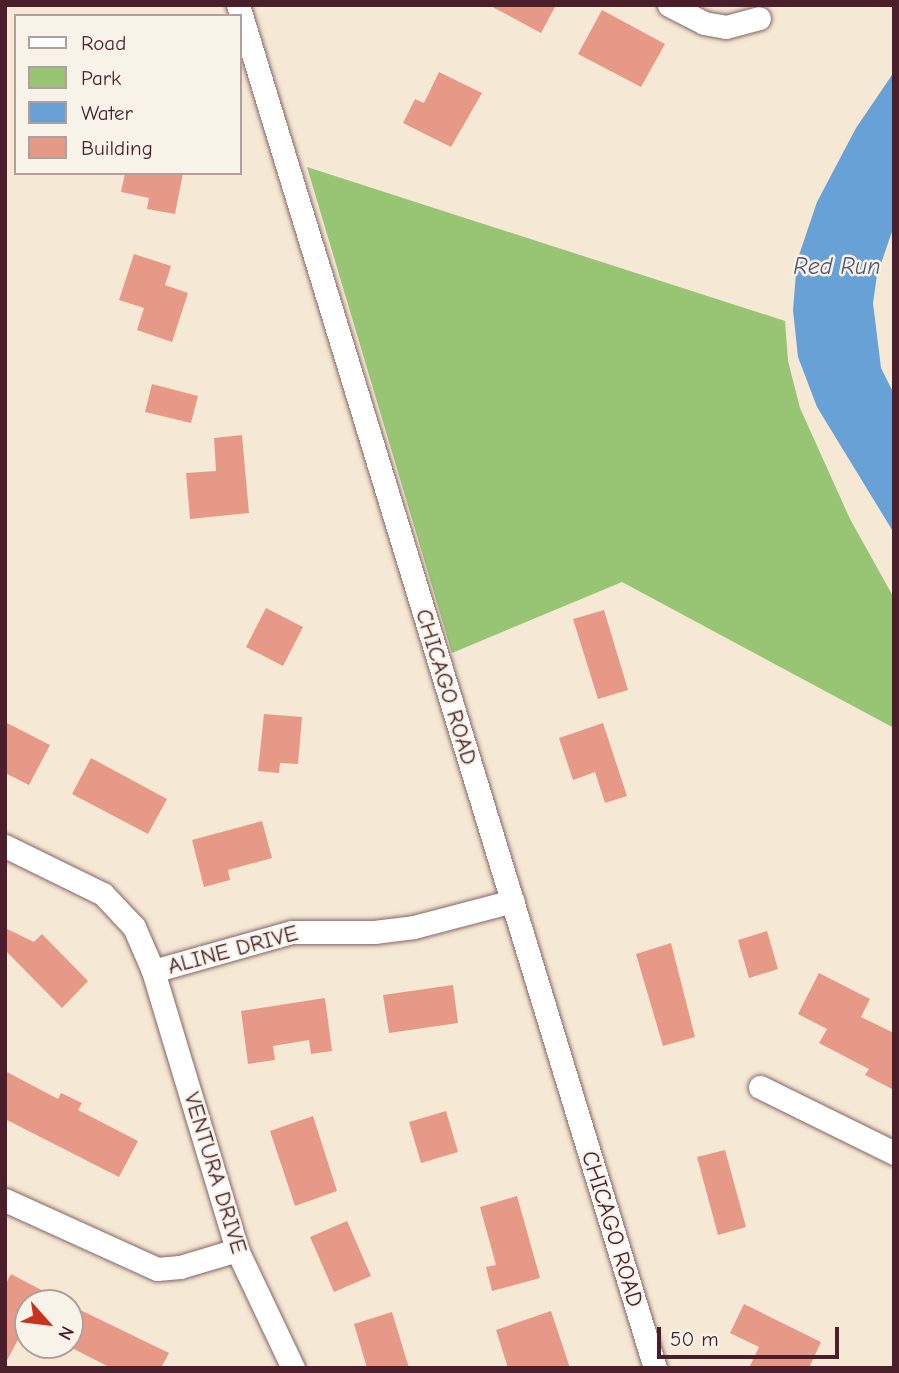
<!DOCTYPE html>
<html>
<head>
<meta charset="utf-8">
<style>
	body { margin:0 }
	#map { position:relative; width:899px; height:1373px; overflow:hidden; background:#f5e8d4; font-family:"Comic Neue",sans-serif }
	div>[style] { position:absolute }
	.green>* { inset:0; background:#98c574 }
	.water>* { inset:0; background:#67a1d6 }
	.building>* { inset:0; background:#e79988 }
	.roads { filter:drop-shadow(0 0 2px #866566) drop-shadow(0 0 2px #866566) }
	.minor>* { height:23px; margin:-11.5px; padding:0 11.5px; transform-origin:11.5px; border-radius:11.5px; background:#fff }
	span { translate:-50% -50%; white-space:nowrap; text-align:center; line-height:1.15; -webkit-text-stroke:5px #f7f3e8; paint-order:stroke }
	.street-label { font-size:23px; color:#4a1f2b }
	.water-label { font-size:24px; color:#56536f; font-style:italic }
	.frame { position:absolute; inset:0; border:7px solid #4a1f2b; pointer-events:none }
	.legend { position:absolute; left:14px; top:14px; width:228px; height:161px; box-sizing:border-box; background:#f7f3e8; border:2px solid #b29e9c; margin:0; padding:9px 12px; list-style:none; font-size:21px; color:#4a1f2b }
	.legend li { display:flex; align-items:center; gap:14px; height:35px }
	.legend b { width:35px; border:2px solid #b29e9c }
	.north { position:absolute; left:14px; top:1289px; width:70px; height:70px; box-sizing:border-box; background:#f7f3e8; border:2px solid #b29e9c; border-radius:50%; rotate:118deg; font-size:19px; font-weight:700; line-height:28px; text-align:center; color:#4a1f2b }
	.north::after { content:''; display:block; margin:auto; width:24px; height:32px; background:#c8321e; clip-path:polygon(50% 0,100% 100%,50% 72%,0 100%) }
	.scale { position:absolute; left:657px; top:1327px; width:182px; height:32px; box-sizing:border-box; border:4px solid #4a1f2b; border-top:0; padding-left:9px; font-size:21px; line-height:24px; white-space:nowrap; color:#4a1f2b; -webkit-text-stroke:5px #f7f3e8; paint-order:stroke }
</style>
</head>
<body>
<div id="map">
	<div class="green">
		<i style="clip-path:polygon(307px 167px,785px 321px,788px 361px,800px 408px,850px 519px,894px 598px,894px 728px,622px 582px,452px 653px)"></i>
	</div>
	<div class="water">
		<i style="clip-path:polygon(894px 72px,894px 226px,877px 275px,873px 303px,881px 368px,894px 394px,894px 533px,817px 407px,798px 357px,793px 310px,797px 261px,817px 202px,856px 128px)"></i>
	</div>
	<div class="building">
		<i style="clip-path:polygon(489px 5px,556px 5px,541px 33px)"></i>
		<i style="clip-path:polygon(602px 10px,665px 44px,641px 87px,578px 54px)"></i>
		<i style="clip-path:polygon(439px 72px,482px 93px,451px 147px,403px 123px,415px 99px,424px 103px)"></i>
		<i style="clip-path:polygon(125px 173px,183px 173px,175px 214px,147px 209px,149px 198px,121px 192px)"></i>
		<i style="clip-path:polygon(134px 254px,171px 266px,165px 285px,188px 293px,172px 342px,137px 330px,144px 308px,119px 300px)"></i>
		<i style="clip-path:polygon(152px 384px,198px 396px,191px 423px,145px 412px)"></i>
		<i style="clip-path:polygon(242px 435px,249px 513px,190px 519px,186px 473px,216px 471px,214px 438px)"></i>
		<i style="clip-path:polygon(266px 608px,303px 627px,283px 666px,246px 647px)"></i>
		<i style="clip-path:polygon(604px 610px,628px 690px,598px 699px,573px 619px)"></i>
		<i style="clip-path:polygon(264px 714px,302px 717px,298px 764px,280px 763px,279px 773px,258px 771px)"></i>
		<i style="clip-path:polygon(5px 722px,50px 745px,29px 785px,5px 773px)"></i>
		<i style="clip-path:polygon(603px 723px,627px 796px,605px 803px,595px 772px,573px 780px,559px 738px)"></i>
		<i style="clip-path:polygon(91px 758px,167px 799px,148px 834px,72px 794px)"></i>
		<i style="clip-path:polygon(262px 821px,272px 858px,228px 870px,230px 880px,204px 887px,192px 840px)"></i>
		<i style="clip-path:polygon(5px 928px,34px 942px,42px 934px,88px 981px,62px 1008px,5px 950px)"></i>
		<i style="clip-path:polygon(767px 931px,778px 969px,749px 978px,738px 940px)"></i>
		<i style="clip-path:polygon(671px 943px,695px 1037px,663px 1046px,636px 954px)"></i>
		<i style="clip-path:polygon(819px 973px,870px 999px,861px 1017px,894px 1033px,894px 1090px,865px 1075px,869px 1069px,819px 1043px,827px 1029px,798px 1014px)"></i>
		<i style="clip-path:polygon(453px 985px,458px 1023px,389px 1033px,383px 995px)"></i>
		<i style="clip-path:polygon(325px 998px,332px 1051px,311px 1054px,309px 1040px,273px 1046px,275px 1060px,248px 1064px,241px 1011px)"></i>
		<i style="clip-path:polygon(5px 1071px,58px 1099px,61px 1093px,82px 1103px,78px 1110px,138px 1141px,119px 1177px,5px 1119px)"></i>
		<i style="clip-path:polygon(446px 1111px,458px 1152px,421px 1163px,409px 1122px)"></i>
		<i style="clip-path:polygon(313px 1116px,337px 1191px,295px 1206px,270px 1131px)"></i>
		<i style="clip-path:polygon(725px 1150px,746px 1227px,718px 1235px,697px 1157px)"></i>
		<i style="clip-path:polygon(517px 1196px,540px 1278px,492px 1291px,486px 1267px,496px 1265px,480px 1207px)"></i>
		<i style="clip-path:polygon(347px 1221px,371px 1276px,334px 1292px,310px 1237px)"></i>
		<i style="clip-path:polygon(11px 1274px,66px 1303px,28px 1303px,28px 1321px,5px 1364px,5px 1285px)"></i>
		<i style="clip-path:polygon(744px 1304px,821px 1342px,809px 1368px,749px 1368px,759px 1347px,730px 1333px)"></i>
		<i style="clip-path:polygon(70px 1305px,169px 1353px,161px 1368px,111px 1368px,70px 1347px)"></i>
		<i style="clip-path:polygon(551px 1311px,570px 1368px,508px 1368px,496px 1330px)"></i>
		<i style="clip-path:polygon(392px 1312px,409px 1368px,367px 1368px,354px 1324px)"></i>
	</div>
	<div class="roads">
		<div class="minor">
			<i style="left:238px;top:5px;width:1425px;rotate:72.99deg"></i>
			<i style="left:669px;top:5px;width:39px;rotate:27deg"></i>
			<i style="left:704px;top:23px;width:22px;rotate:10deg"></i>
			<i style="left:726px;top:27px;width:34px;rotate:-15deg"></i>
			<i style="left:5px;top:846px;width:109px;rotate:26.1deg"></i>
			<i style="left:103px;top:894px;width:45px;rotate:46.8deg"></i>
			<i style="left:134px;top:927px;width:48px;rotate:66.6deg"></i>
			<i style="left:153px;top:971px;width:291px;rotate:73.2deg"></i>
			<i style="left:237px;top:1250px;width:131px;rotate:64.6deg"></i>
			<i style="left:153px;top:971px;width:144px;rotate:-15.7deg"></i>
			<i style="left:292px;top:932px;width:82px"></i>
			<i style="left:374px;top:932px;width:40px;rotate:-7.1deg"></i>
			<i style="left:414px;top:927px;width:102px;rotate:-14.7deg"></i>
			<i style="left:760px;top:1087px;width:149px;rotate:26.2deg"></i>
			<i style="left:5px;top:1200px;width:167px;rotate:24.4deg"></i>
			<i style="left:157px;top:1269px;width:23px;rotate:-5deg"></i>
			<i style="left:180px;top:1267px;width:59px;rotate:-16.6deg"></i>
		</div>
	</div>
	<div class="street-label">
		<span style="left:446px;top:687px;rotate:73deg">CHICAGO ROAD</span>
		<span style="left:233px;top:950px;rotate:-15deg">ALINE DRIVE</span>
		<span style="left:215px;top:1173px;rotate:73deg">VENTURA DRIVE</span>
		<span style="left:612px;top:1229px;rotate:73deg">CHICAGO ROAD</span>
	</div>
	<div class="water-label">
		<span style="left:837px;top:267px">Red Run</span>
	</div>
	<div class="frame"></div>
	<ul class="legend">
	<li><b style="height:9px;background:#fff"></b>Road</li>
	<li><b style="height:19px;background:#98c574"></b>Park</li>
	<li><b style="height:19px;background:#67a1d6"></b>Water</li>
	<li><b style="height:19px;background:#e79988"></b>Building</li>
	</ul>
	<div class="north">N</div>
	<div class="scale">50 m</div>
</div>
</body>
</html>
